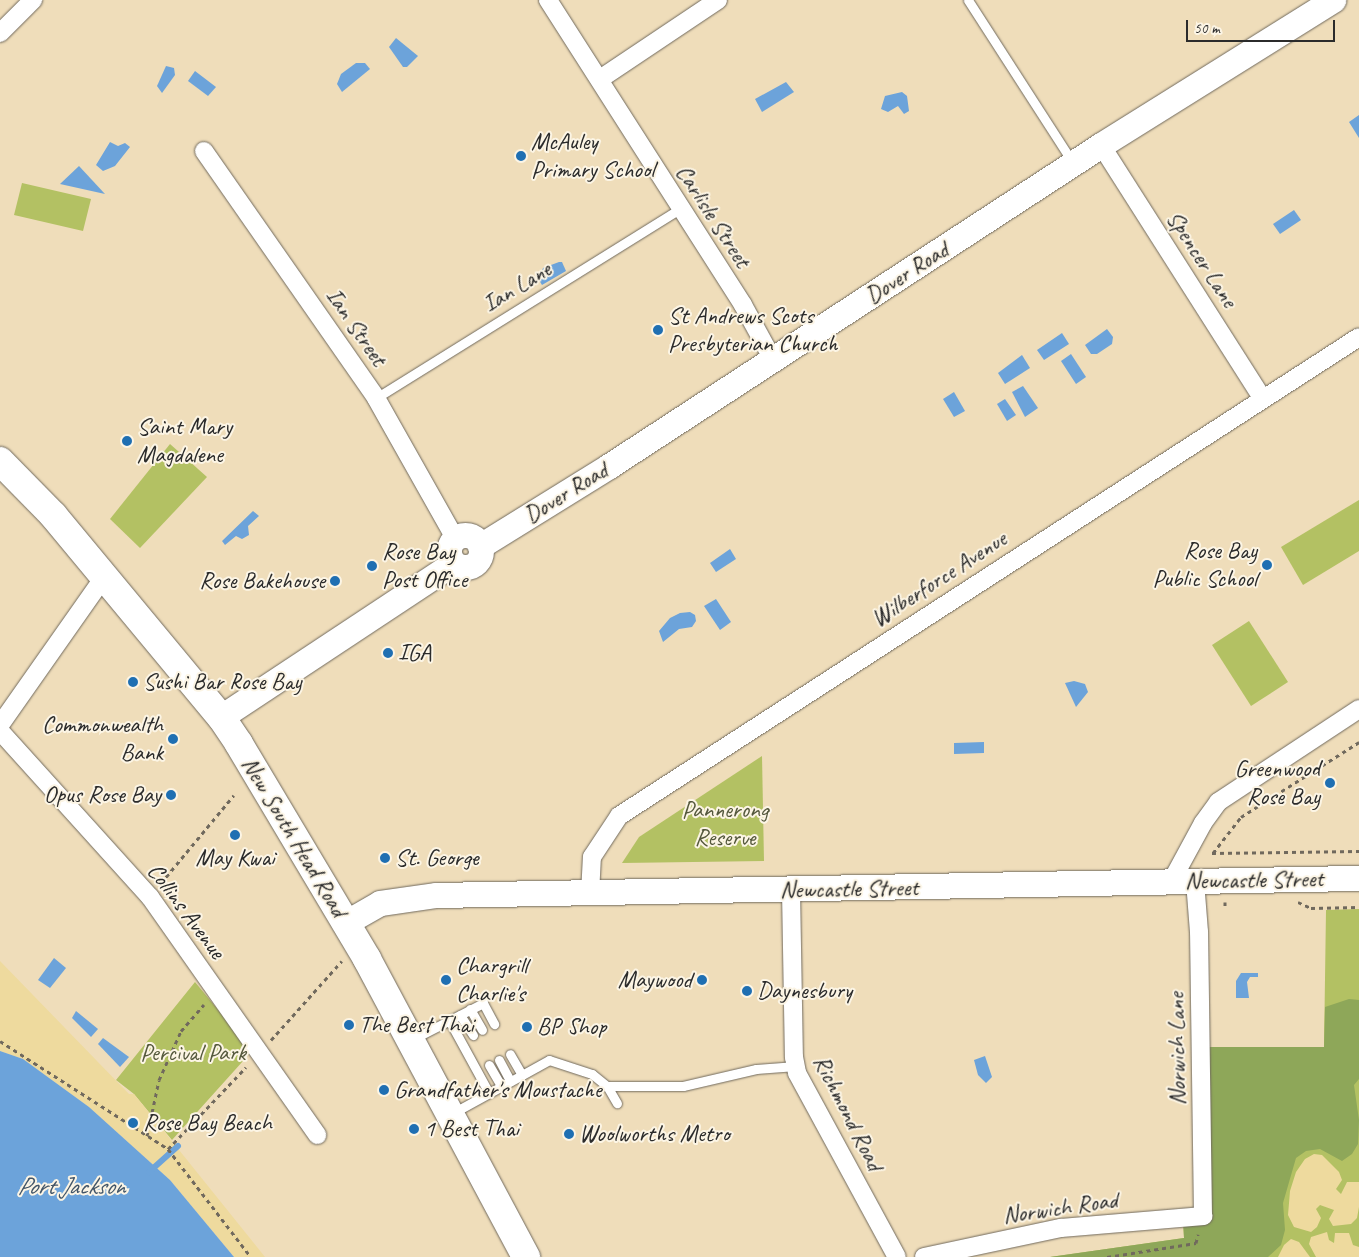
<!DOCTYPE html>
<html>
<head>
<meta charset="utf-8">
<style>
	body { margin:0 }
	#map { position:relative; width:1359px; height:1257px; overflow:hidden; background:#efddba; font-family:Caveat,sans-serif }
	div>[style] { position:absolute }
	.green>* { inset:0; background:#b3c163 }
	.forest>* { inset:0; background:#8ea759 }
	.sand>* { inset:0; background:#eeda9e }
	.water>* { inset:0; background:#6ca3da }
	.stream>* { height:6px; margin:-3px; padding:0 3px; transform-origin:3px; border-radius:3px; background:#6ca3da }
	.path>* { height:3px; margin-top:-1.5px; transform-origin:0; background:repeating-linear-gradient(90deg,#70695d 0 4px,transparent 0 8px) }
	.roads { filter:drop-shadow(0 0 1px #70695d) drop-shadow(0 0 1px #70695d) }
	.lane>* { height:9px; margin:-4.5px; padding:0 4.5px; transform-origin:4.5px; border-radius:4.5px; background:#fff }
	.street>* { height:18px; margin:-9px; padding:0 9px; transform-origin:9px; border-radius:9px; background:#fff }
	.secondary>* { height:25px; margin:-12.5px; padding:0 12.5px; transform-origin:12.5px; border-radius:12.5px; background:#fff }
	.secondary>.ring { margin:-12.5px; padding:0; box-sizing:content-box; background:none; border:25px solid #fff; border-radius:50% }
	.primary>* { height:28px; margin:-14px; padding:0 14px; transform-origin:14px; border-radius:14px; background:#fff }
	.dots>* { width:14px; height:14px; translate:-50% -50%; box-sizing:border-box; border:2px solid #fcf5e5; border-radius:50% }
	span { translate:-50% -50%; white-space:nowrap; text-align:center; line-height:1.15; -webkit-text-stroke:4px #fcf5e5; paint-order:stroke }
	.poi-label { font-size:24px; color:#2b2b2b }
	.left { translate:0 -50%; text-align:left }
	.right { translate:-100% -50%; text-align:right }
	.street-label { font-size:24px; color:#2b2b2b }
	.park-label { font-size:24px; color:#54583c }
	.water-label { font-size:25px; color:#425568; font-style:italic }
	.scale { position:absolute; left:1186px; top:20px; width:149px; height:22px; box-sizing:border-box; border:2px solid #2b2b2b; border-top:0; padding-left:6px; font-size:15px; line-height:18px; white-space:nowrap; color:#2b2b2b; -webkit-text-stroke:4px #fcf5e5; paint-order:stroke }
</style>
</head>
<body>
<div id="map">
	<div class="green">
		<i style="clip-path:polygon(22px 183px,91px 199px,83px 231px,14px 215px)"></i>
		<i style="clip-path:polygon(170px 444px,207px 477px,140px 548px,110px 519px)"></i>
		<i style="clip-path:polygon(1359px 500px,1359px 551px,1303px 585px,1281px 547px)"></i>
		<i style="clip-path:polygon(1249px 621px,1288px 682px,1251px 706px,1212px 645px)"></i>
		<i style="clip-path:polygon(762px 756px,764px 861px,622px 863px,639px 837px)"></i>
		<i style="clip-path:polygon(1359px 909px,1359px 1257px,1050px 1257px,1184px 1238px,1183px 1220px,1210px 1223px,1205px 1047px,1324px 1047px,1326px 910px)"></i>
		<i style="clip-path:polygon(195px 982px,252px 1051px,172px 1140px,134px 1094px,116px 1080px)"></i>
	</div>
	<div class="forest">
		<i style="clip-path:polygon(1349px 999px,1359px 1000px,1359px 1079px,1354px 1085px,1359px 1120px,1358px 1144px,1352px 1154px,1342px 1161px,1320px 1149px,1306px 1151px,1296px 1158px,1283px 1203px,1285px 1230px,1281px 1245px,1268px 1257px,1050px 1257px,1184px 1238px,1183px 1220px,1210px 1223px,1205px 1047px,1324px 1047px,1325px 1007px)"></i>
	</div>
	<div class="sand">
		<i style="clip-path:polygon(0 961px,129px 1094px,134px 1094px,265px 1257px,234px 1257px,170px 1180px,89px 1107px,23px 1059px,0 1051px)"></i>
		<i style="clip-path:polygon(1314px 1154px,1322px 1155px,1339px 1172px,1342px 1180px,1336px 1189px,1341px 1194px,1347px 1182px,1359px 1182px,1359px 1207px,1357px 1218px,1351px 1224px,1333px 1226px,1329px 1219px,1334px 1210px,1320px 1205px,1316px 1209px,1321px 1218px,1317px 1227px,1311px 1232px,1294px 1227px,1288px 1215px,1290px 1191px,1296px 1172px,1305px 1159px)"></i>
		<i style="clip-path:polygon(1327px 1232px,1329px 1240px,1334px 1243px,1335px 1233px,1349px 1233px,1353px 1245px,1359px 1247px,1359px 1257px,1316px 1257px,1309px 1244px,1311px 1237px)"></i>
		<i style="clip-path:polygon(1291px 1239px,1299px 1242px,1310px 1257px,1278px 1257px,1284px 1245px)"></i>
	</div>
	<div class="water">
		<i style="clip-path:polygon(396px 38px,418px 56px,407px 67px,403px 67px,389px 47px)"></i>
		<i style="clip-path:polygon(356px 63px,365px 63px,370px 69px,342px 92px,337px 84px,341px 74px)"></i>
		<i style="clip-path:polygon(166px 66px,174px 68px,175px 75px,162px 93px,157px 86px)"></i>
		<i style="clip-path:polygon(195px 71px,216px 87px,208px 96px,188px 81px)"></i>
		<i style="clip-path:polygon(786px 82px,794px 92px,762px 112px,755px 99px)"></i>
		<i style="clip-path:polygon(902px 92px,907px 96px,909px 111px,904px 114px,898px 106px,888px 112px,881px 109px,885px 96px)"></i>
		<i style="clip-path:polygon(1359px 115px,1359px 138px,1349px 122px)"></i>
		<i style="clip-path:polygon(110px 142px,118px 146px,125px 143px,130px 147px,115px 166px,103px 171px,96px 165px)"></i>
		<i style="clip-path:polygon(79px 166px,105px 194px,60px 184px)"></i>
		<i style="clip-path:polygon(1294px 210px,1301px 220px,1280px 234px,1273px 224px)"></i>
		<i style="clip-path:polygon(559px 262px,562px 262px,566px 271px,542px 285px,539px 280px,543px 268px)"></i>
		<i style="clip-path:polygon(1107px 329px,1113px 337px,1112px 344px,1097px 354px,1091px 354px,1085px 345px)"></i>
		<i style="clip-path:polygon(1062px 333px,1069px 344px,1044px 360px,1037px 350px)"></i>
		<i style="clip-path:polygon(1071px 354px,1086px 377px,1076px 384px,1061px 361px)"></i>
		<i style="clip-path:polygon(1022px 355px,1030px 368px,1005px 384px,998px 373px)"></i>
		<i style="clip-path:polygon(1023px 386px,1038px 408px,1025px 417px,1012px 392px)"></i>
		<i style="clip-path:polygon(954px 392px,965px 411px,954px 417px,943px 399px)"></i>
		<i style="clip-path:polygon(1005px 399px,1016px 415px,1007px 421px,997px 404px)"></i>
		<i style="clip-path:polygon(253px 511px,259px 516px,248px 526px,249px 535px,242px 539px,236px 536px,225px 545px,222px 541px)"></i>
		<i style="clip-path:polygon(730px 549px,736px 559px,716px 572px,710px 563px)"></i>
		<i style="clip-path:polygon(716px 599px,731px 622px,720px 630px,704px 606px)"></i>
		<i style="clip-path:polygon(690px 612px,695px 615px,696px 621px,692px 627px,679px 629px,663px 642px,659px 631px,670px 618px,680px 613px)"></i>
		<i style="clip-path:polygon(1074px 681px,1085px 684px,1088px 692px,1076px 707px,1065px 683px)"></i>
		<i style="clip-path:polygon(984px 742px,984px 753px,954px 754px,954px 743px)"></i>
		<i style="clip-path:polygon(54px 958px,66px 968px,50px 988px,38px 980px)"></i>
		<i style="clip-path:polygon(1241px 973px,1258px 973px,1258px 977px,1250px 977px,1247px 982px,1249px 998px,1236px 998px,1236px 981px)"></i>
		<i style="clip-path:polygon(76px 1011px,98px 1029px,91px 1037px,72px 1018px)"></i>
		<i style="clip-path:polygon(103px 1038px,129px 1057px,120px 1067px,98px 1044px)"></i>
		<i style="clip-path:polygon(0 1051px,23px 1059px,89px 1107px,170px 1180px,234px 1257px,0 1257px)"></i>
		<i style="clip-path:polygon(985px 1056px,992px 1077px,986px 1083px,978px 1075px,974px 1060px)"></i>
	</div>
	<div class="stream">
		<i style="left:149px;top:1172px;width:39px;rotate:-42deg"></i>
	</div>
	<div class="path">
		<i style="left:1212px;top:853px;width:147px;rotate:-0.8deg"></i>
		<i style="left:1213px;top:853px;width:46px;rotate:-52.1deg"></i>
		<i style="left:1241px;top:817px;width:140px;rotate:-32.4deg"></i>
		<i style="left:161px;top:883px;width:114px;rotate:-50.3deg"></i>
		<i style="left:1225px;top:902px;width:7px;rotate:90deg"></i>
		<i style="left:1298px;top:902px;width:14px;rotate:25deg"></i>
		<i style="left:1311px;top:908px;width:48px;rotate:-1.2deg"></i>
		<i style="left:271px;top:1040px;width:106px;rotate:-48.1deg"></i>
		<i style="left:0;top:1041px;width:200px;rotate:32.7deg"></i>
		<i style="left:168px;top:1149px;width:136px;rotate:52.5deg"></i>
		<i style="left:147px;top:1136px;width:57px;rotate:-77.9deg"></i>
		<i style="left:159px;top:1080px;width:54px;rotate:-65.8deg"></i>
		<i style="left:181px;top:1031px;width:35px;rotate:-49deg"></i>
		<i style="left:168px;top:1149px;width:113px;rotate:-46.4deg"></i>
		<i style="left:1107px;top:1257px;width:90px;rotate:-8.9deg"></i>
		<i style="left:1196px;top:1243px;width:9px;rotate:-77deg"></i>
	</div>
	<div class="roads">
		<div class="lane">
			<i style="left:968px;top:0;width:194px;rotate:57.2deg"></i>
			<i style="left:376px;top:398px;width:358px;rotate:-31.9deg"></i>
			<i style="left:470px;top:1009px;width:24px;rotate:60deg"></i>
			<i style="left:460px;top:1015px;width:24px;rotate:57deg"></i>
			<i style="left:449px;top:1020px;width:83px;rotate:61.3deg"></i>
			<i style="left:413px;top:1039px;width:79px;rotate:-27.2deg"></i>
			<i style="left:483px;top:1003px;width:24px;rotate:62deg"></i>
			<i style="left:499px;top:1060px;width:24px;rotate:62deg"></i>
			<i style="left:489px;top:1065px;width:24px;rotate:60deg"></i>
			<i style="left:522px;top:1075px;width:31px;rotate:-29deg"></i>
			<i style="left:549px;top:1060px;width:45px;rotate:18deg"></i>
			<i style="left:592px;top:1074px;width:19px;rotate:39deg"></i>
			<i style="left:607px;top:1086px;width:20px;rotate:60deg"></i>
			<i style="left:607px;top:1086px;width:76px"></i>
			<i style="left:683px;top:1086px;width:75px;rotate:-13.1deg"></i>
			<i style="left:756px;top:1069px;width:40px;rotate:-4.3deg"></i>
			<i style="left:451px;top:1114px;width:81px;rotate:-28.8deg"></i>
			<i style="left:522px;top:1075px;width:24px;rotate:-120deg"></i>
		</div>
		<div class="street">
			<i style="left:548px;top:0;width:362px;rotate:57.4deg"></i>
			<i style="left:743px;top:305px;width:60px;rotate:61.3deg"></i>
			<i style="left:0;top:33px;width:47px;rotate:-45deg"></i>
			<i style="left:600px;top:79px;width:142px;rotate:-33.8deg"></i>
			<i style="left:1101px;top:145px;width:300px;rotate:57.5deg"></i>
			<i style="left:204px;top:151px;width:301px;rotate:55.1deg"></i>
			<i style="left:376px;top:398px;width:161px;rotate:60.6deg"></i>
			<i style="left:0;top:725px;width:181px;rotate:-54.9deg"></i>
			<i style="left:0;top:731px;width:224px;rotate:47.9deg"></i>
			<i style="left:150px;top:897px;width:291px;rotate:54.9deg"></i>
			<i style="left:1171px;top:882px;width:67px;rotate:-61.5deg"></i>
			<i style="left:1203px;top:823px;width:26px;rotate:-54deg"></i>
			<i style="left:1218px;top:802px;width:169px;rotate:-33.4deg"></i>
			<i style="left:791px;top:890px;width:167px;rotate:89deg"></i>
			<i style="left:794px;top:1057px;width:16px;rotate:79deg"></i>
			<i style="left:797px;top:1073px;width:209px;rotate:61.5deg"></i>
			<i style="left:590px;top:894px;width:37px;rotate:-87deg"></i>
			<i style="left:592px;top:857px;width:49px;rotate:-56.6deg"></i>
			<i style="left:619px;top:816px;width:881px;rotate:-32.91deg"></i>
			<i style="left:924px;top:1257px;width:140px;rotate:-12deg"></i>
			<i style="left:1061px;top:1228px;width:143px;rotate:-4.8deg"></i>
			<i style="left:1203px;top:1216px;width:284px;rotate:-90.8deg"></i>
			<i style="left:1199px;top:932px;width:51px;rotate:-94.5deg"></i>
		</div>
		<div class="secondary">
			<i class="ring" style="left:449px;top:535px;width:7px;height:7px"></i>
			<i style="left:480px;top:546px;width:152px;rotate:-31.8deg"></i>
			<i style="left:609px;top:466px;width:587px;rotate:-33.12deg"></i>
			<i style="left:1101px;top:145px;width:274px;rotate:-32deg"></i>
			<i style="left:221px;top:717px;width:279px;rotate:-33.5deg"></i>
			<i style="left:345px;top:923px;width:40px;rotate:-29.7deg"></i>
			<i style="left:380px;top:903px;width:57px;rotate:-8.1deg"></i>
			<i style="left:436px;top:895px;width:923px;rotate:-1.06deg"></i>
		</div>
		<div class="primary">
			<i style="left:0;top:461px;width:76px;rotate:45.5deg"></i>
			<i style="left:53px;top:515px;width:263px;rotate:50.3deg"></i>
			<i style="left:221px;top:717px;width:32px;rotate:56deg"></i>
			<i style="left:239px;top:744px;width:250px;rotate:59.2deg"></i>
			<i style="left:367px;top:959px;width:338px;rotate:61.9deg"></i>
		</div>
	</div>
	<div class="dots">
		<i style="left:521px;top:156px;background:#1f6fb2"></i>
		<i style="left:658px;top:330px;background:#1f6fb2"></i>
		<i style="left:127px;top:441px;background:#1f6fb2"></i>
		<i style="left:1267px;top:565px;background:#1f6fb2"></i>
		<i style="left:372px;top:566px;background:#1f6fb2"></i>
		<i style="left:335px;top:581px;background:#1f6fb2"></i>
		<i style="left:388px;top:653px;background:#1f6fb2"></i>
		<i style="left:133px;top:682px;background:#1f6fb2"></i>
		<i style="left:173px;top:739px;background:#1f6fb2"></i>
		<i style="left:1330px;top:783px;background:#1f6fb2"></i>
		<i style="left:171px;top:795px;background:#1f6fb2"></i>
		<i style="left:235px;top:835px;background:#1f6fb2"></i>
		<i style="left:385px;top:858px;background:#1f6fb2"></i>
		<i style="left:446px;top:980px;background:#1f6fb2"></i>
		<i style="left:702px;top:980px;background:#1f6fb2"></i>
		<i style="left:747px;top:991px;background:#1f6fb2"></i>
		<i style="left:349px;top:1025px;background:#1f6fb2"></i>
		<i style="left:527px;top:1027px;background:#1f6fb2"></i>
		<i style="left:384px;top:1090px;background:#1f6fb2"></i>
		<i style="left:133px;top:1123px;background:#1f6fb2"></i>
		<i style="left:414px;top:1129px;background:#1f6fb2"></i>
		<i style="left:569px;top:1134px;background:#1f6fb2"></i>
	</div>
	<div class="poi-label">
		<span class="left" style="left:531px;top:156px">McAuley<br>Primary School</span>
		<span class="left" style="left:668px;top:330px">St Andrews Scots<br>Presbyterian Church</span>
		<span class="left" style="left:137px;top:441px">Saint Mary<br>Magdalene</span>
		<span class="right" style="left:1257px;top:565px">Rose Bay<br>Public School</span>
		<span class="left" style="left:382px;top:566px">Rose Bay<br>Post Office</span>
		<span class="right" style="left:325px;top:581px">Rose Bakehouse</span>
		<span class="left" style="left:398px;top:653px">IGA</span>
		<span class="left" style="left:143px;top:682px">Sushi Bar Rose Bay</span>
		<span class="right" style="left:163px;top:739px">Commonwealth<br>Bank</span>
		<span class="right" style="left:1320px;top:783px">Greenwood<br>Rose Bay</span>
		<span class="right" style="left:161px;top:795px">Opus Rose Bay</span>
		<span style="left:235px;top:858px">May Kwai</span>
		<span class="left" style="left:395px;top:858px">St. George</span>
		<span class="left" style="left:456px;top:980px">Chargrill<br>Charlie's</span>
		<span class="right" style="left:692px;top:980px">Maywood</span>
		<span class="left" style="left:757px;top:991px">Daynesbury</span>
		<span class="left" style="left:359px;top:1025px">The Best Thai</span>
		<span class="left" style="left:537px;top:1027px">BP Shop</span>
		<span class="left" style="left:394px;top:1090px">Grandfather's Moustache</span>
		<span class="left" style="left:143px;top:1123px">Rose Bay Beach</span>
		<span class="left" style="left:424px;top:1129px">1 Best Thai</span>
		<span class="left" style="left:579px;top:1134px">Woolworths Metro</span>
	</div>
	<div class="street-label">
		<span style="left:713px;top:216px;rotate:57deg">Carlisle Street</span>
		<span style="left:1202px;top:259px;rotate:57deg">Spencer Lane</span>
		<span style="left:907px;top:273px;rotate:-33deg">Dover Road</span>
		<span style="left:517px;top:287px;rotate:-32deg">Ian Lane</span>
		<span style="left:356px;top:327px;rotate:55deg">Ian Street</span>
		<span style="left:566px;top:493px;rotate:-32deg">Dover Road</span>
		<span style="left:939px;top:579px;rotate:-33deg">Wilberforce Avenue</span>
		<span style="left:294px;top:837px;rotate:59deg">New South Head Road</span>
		<span style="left:1254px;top:880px;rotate:-1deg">Newcastle Street</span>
		<span style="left:849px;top:889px;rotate:-1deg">Newcastle Street</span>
		<span style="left:186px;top:911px;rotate:53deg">Collins Avenue</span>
		<span style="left:1177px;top:1049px;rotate:-91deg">Norwich Lane</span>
		<span style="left:848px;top:1113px;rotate:63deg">Richmond Road</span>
		<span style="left:1060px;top:1208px;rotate:-8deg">Norwich Road</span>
	</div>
	<div class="park-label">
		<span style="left:725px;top:824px">Pannerong<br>Reserve</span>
		<span style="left:193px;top:1053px">Percival Park</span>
	</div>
	<div class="water-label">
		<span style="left:71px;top:1186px">Port Jackson</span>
	</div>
	<div class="scale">50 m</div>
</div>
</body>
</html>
